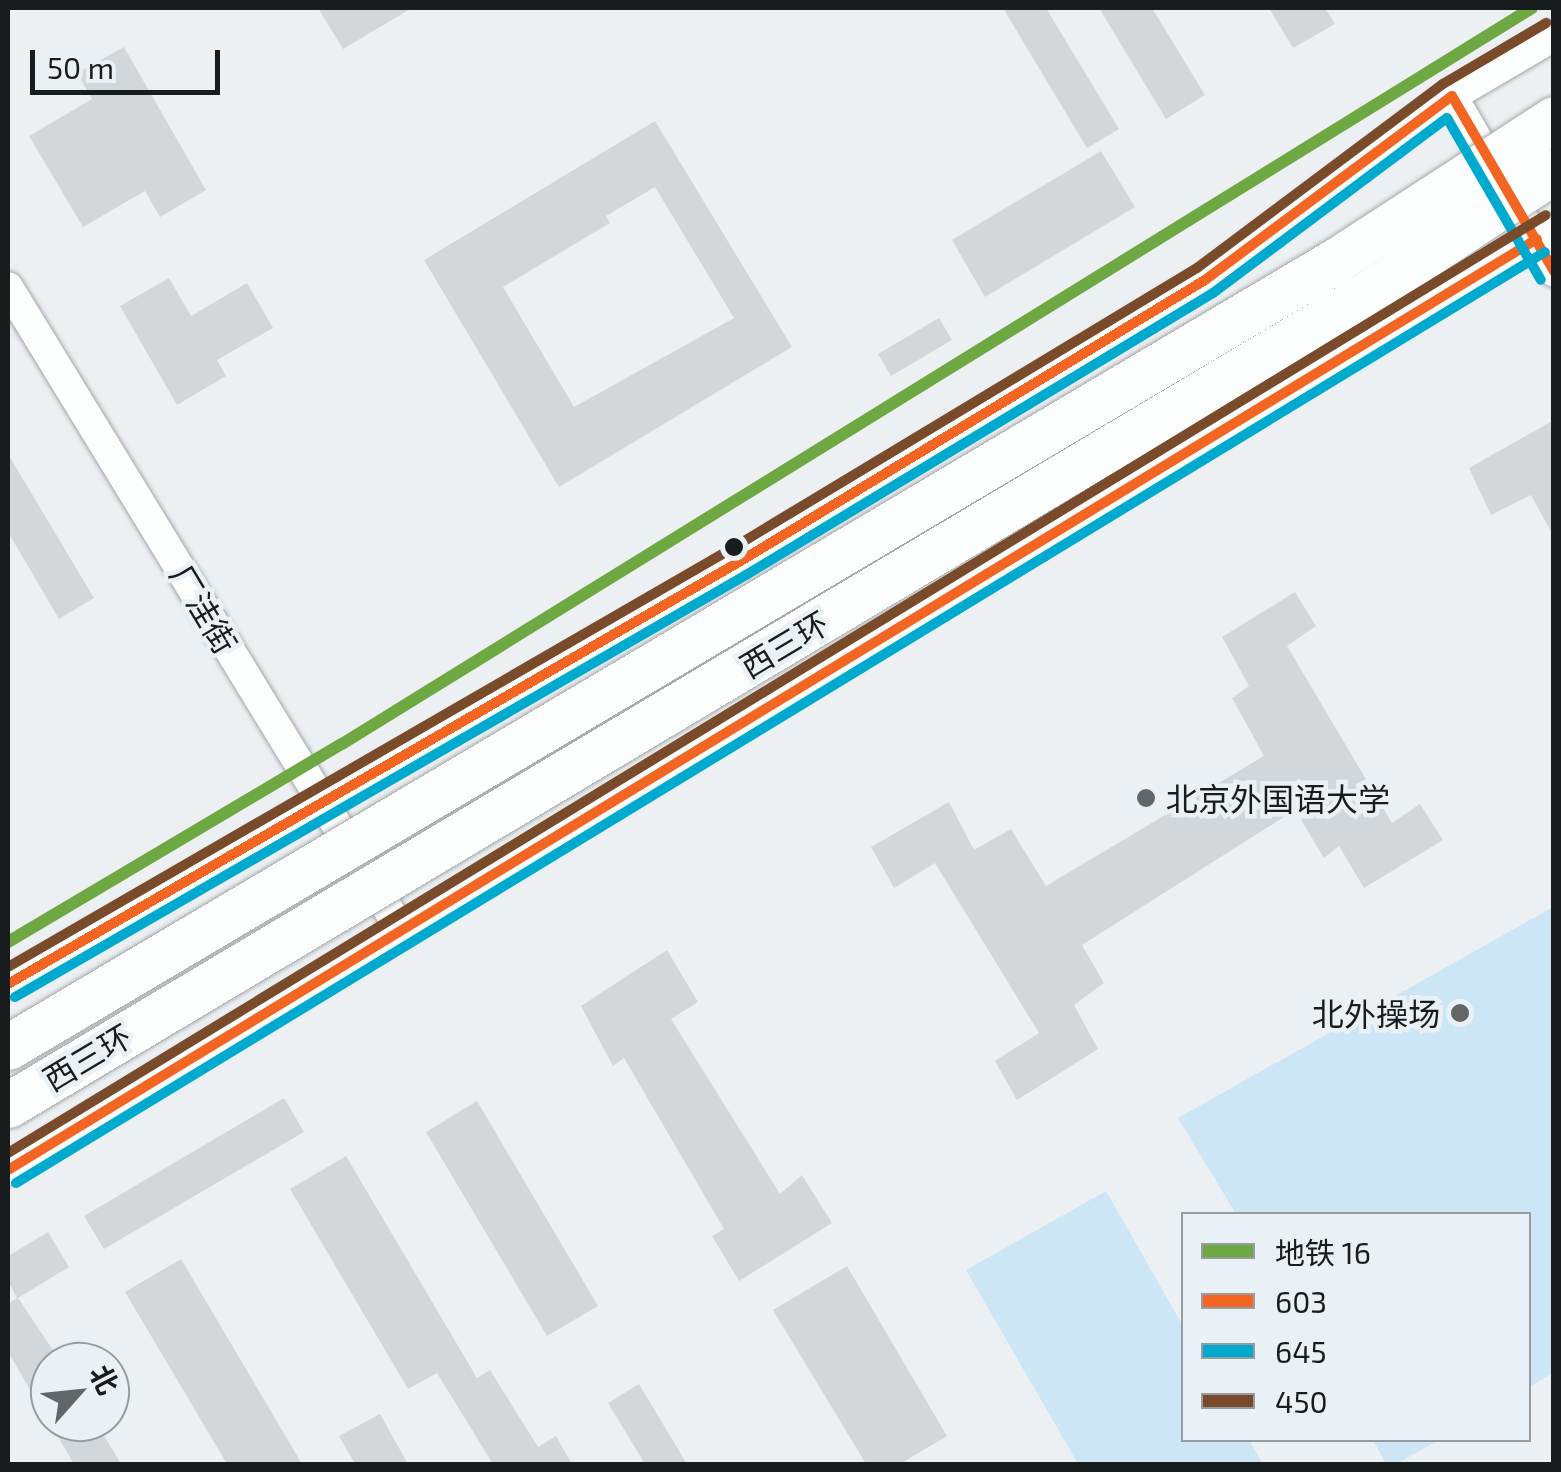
<!DOCTYPE html>
<html>
<head>
<meta charset="utf-8">
<style>
	body { margin:0 }
	#map { position:relative; width:1561px; height:1472px; overflow:hidden; background:#edf0f3; font-family:"Exo 2","Noto Sans SC",sans-serif }
	div>[style] { position:absolute }
	.green>* { inset:0; background:#cde6f6 }
	.building>* { inset:0; background:#d4d7d9 }
	.roads { filter:drop-shadow(0 0 2px #a4a7a9) drop-shadow(0 0 2px #a4a7a9) }
	.minor>* { height:30px; margin:-15px; padding:0 15px; transform-origin:15px; border-radius:15px; background:#fcfdfd }
	.bridges { filter:drop-shadow(0 0 2px #a4a7a9) drop-shadow(0 0 2px #a4a7a9) }
	.highway-bridge>* { height:45px; margin:-22.5px; padding:0 22.5px; transform-origin:22.5px; border-radius:22.5px; background:#fcfdfd }
	.bus-1>* { height:10px; margin:-5px; padding:0 5px; transform-origin:5px; border-radius:5px; background:#f26522 }
	.bus-2>* { height:10px; margin:-5px; padding:0 5px; transform-origin:5px; border-radius:5px; background:#00a9ce }
	.bus-3>* { height:10px; margin:-5px; padding:0 5px; transform-origin:5px; border-radius:5px; background:#7a4b2a }
	.metro-1>* { height:12px; margin:-6px; padding:0 6px; transform-origin:6px; border-radius:6px; background:#6da843 }
	.dots>* { width:28px; height:28px; translate:-50% -50%; box-sizing:border-box; border:5px solid #eaf1f6; border-radius:50% }
	span { translate:-50% -50%; white-space:nowrap; text-align:center; line-height:1.15; -webkit-text-stroke:9px #eaf1f6; paint-order:stroke }
	.street-label { font-size:32px; color:#191c1d }
	.poi-label { font-size:32px; color:#191c1d }
	.left { translate:0 -50%; text-align:left }
	.right { translate:-100% -50%; text-align:right }
	.frame { position:absolute; inset:0; border:10px solid #191c1d; pointer-events:none }
	.legend { position:absolute; left:1181px; top:1212px; width:350px; height:230px; box-sizing:border-box; background:#eaf1f6; border:2px solid #969c9f; margin:0; padding:12px 18px; list-style:none; font-size:30px; color:#191c1d }
	.legend li { display:flex; align-items:center; gap:20px; height:50px }
	.legend b { width:50px; border:2px solid #969c9f }
	.north { position:absolute; left:30px; top:1342px; width:100px; height:100px; box-sizing:border-box; background:#eaf1f6; border:2px solid #969c9f; border-radius:50%; rotate:63deg; font-size:28px; font-weight:700; line-height:40px; text-align:center; color:#191c1d }
	.north::after { content:''; display:block; margin:auto; width:35px; height:45px; background:#636668; clip-path:polygon(50% 0,100% 100%,50% 72%,0 100%) }
	.scale { position:absolute; left:30px; top:50px; width:190px; height:45px; box-sizing:border-box; border:5px solid #191c1d; border-top:0; padding-left:12px; font-size:30px; line-height:35px; white-space:nowrap; color:#191c1d; -webkit-text-stroke:8px #eaf1f6; paint-order:stroke }
</style>
</head>
<body>
<div id="map">
	<div class="green">
		<i style="clip-path:polygon(1553px 907px,1553px 1373px,1529px 1387px,1528px 1214px,1236px 1214px,1178px 1118px)"></i>
		<i style="clip-path:polygon(1106px 1191px,1183px 1326px,1184px 1440px,1249px 1440px,1263px 1464px,1078px 1464px,966px 1270px)"></i>
		<i style="clip-path:polygon(1373px 1440px,1439px 1440px,1396px 1464px,1386px 1464px)"></i>
	</div>
	<div class="building">
		<i style="clip-path:polygon(318px 8px,412px 8px,343px 49px)"></i>
		<i style="clip-path:polygon(1003px 8px,1046px 8px,1119px 129px,1087px 148px)"></i>
		<i style="clip-path:polygon(1099px 8px,1152px 8px,1205px 95px,1166px 119px)"></i>
		<i style="clip-path:polygon(1269px 8px,1325px 8px,1335px 24px,1293px 48px)"></i>
		<i style="clip-path:polygon(124px 47px,206px 190px,160px 217px,145px 191px,83px 227px,29px 136px,92px 99px,77px 73px)"></i>
		<i style="clip-path:polygon(evenodd,655px 121px,792px 347px,559px 487px,424px 260px,655px 121px,655px 187px,734px 318px,574px 407px,503px 287px,610px 223px,606px 216px,655px 187px)"></i>
		<i style="clip-path:polygon(1101px 151px,1135px 207px,985px 297px,952px 240px)"></i>
		<i style="clip-path:polygon(169px 278px,191px 316px,247px 283px,273px 328px,217px 360px,226px 376px,177px 405px,120px 306px)"></i>
		<i style="clip-path:polygon(939px 318px,952px 340px,891px 376px,878px 354px)"></i>
		<i style="clip-path:polygon(1554px 420px,1554px 537px,1531px 495px,1491px 515px,1469px 468px)"></i>
		<i style="clip-path:polygon(8px 454px,94px 598px,59px 619px,8px 532px)"></i>
		<i style="clip-path:polygon(1295px 592px,1316px 626px,1287px 646px,1392px 823px,1420px 804px,1443px 840px,1364px 888px,1339px 846px,1324px 858px,1295px 810px,1082px 945px,1104px 983px,1074px 1005px,1098px 1049px,1017px 1100px,995px 1061px,1039px 1033px,935px 863px,894px 888px,871px 847px,949px 802px,974px 850px,1011px 829px,1046px 886px,1264px 756px,1232px 698px,1249px 686px,1222px 637px)"></i>
		<i style="clip-path:polygon(667px 950px,698px 1002px,671px 1019px,780px 1194px,802px 1175px,832px 1223px,739px 1281px,712px 1236px,724px 1229px,624px 1058px,613px 1066px,581px 1006px)"></i>
		<i style="clip-path:polygon(284px 1098px,304px 1132px,104px 1249px,84px 1216px)"></i>
		<i style="clip-path:polygon(477px 1101px,598px 1306px,547px 1336px,426px 1132px)"></i>
		<i style="clip-path:polygon(346px 1156px,477px 1378px,490px 1370px,538px 1447px,556px 1436px,572px 1464px,493px 1464px,437px 1373px,408px 1389px,290px 1189px)"></i>
		<i style="clip-path:polygon(48px 1232px,69px 1267px,18px 1298px,61px 1362px,50px 1362px,50px 1422px,96px 1422px,121px 1464px,74px 1464px,8px 1352px,8px 1304px,17px 1298px,8px 1281px,8px 1256px)"></i>
		<i style="clip-path:polygon(181px 1259px,302px 1464px,227px 1464px,125px 1292px)"></i>
		<i style="clip-path:polygon(847px 1266px,947px 1436px,900px 1464px,866px 1464px,773px 1310px)"></i>
		<i style="clip-path:polygon(639px 1384px,687px 1464px,645px 1464px,608px 1403px)"></i>
		<i style="clip-path:polygon(380px 1414px,408px 1464px,355px 1464px,339px 1436px)"></i>
	</div>
	<div class="roads">
		<div class="minor">
			<i style="left:1452px;top:96px;width:203px;rotate:59.9deg"></i>
			<i style="left:8px;top:287px;width:756px;rotate:58.58deg"></i>
			<i style="left:8px;top:984px;width:844px;rotate:-30deg"></i>
			<i style="left:739px;top:562px;width:545px;rotate:-31.18deg"></i>
			<i style="left:1205px;top:280px;width:308px;rotate:-36.7deg"></i>
			<i style="left:1452px;top:96px;width:118px;rotate:-30.5deg"></i>
			<i style="left:8px;top:1170px;width:1810px;rotate:-31.35deg"></i>
		</div>
	</div>
	<div class="bridges">
		<div class="highway-bridge">
			<i style="left:8px;top:1047px;width:1545px;rotate:-30.63deg"></i>
			<i style="left:1337px;top:260px;width:259px;rotate:-33deg"></i>
			<i style="left:8px;top:1105px;width:1572px;rotate:-30.81deg"></i>
			<i style="left:1358px;top:300px;width:235px;rotate:-33.4deg"></i>
		</div>
	</div>
	<div class="bus-1">
		<i style="left:8px;top:984px;width:844px;rotate:-30deg"></i>
		<i style="left:739px;top:562px;width:545px;rotate:-31.18deg"></i>
		<i style="left:1205px;top:280px;width:308px;rotate:-36.7deg"></i>
		<i style="left:1452px;top:96px;width:203px;rotate:59.8deg"></i>
		<i style="left:8px;top:1170px;width:1790px;rotate:-31.34deg"></i>
	</div>
	<div class="bus-2">
		<i style="left:15px;top:997px;width:844px;rotate:-30deg"></i>
		<i style="left:746px;top:575px;width:546px;rotate:-31.13deg"></i>
		<i style="left:1213px;top:293px;width:292px;rotate:-36.8deg"></i>
		<i style="left:1447px;top:118px;width:187px;rotate:59.9deg"></i>
		<i style="left:16px;top:1183px;width:1790px;rotate:-31.34deg"></i>
	</div>
	<div class="bus-3">
		<i style="left:8px;top:967px;width:835px;rotate:-30.03deg"></i>
		<i style="left:731px;top:549px;width:544px;rotate:-31.09deg"></i>
		<i style="left:1197px;top:268px;width:307px;rotate:-36.8deg"></i>
		<i style="left:1443px;top:84px;width:120px;rotate:-30.6deg"></i>
		<i style="left:8px;top:1153px;width:1801px;rotate:-31.38deg"></i>
	</div>
	<div class="metro-1">
		<i style="left:8px;top:942px;width:388px;rotate:-30.7deg"></i>
		<i style="left:342px;top:744px;width:1399px;rotate:-31.74deg"></i>
	</div>
	<div class="dots">
		<i style="left:734px;top:547px;background:#191c1d"></i>
		<i style="left:1146px;top:798px;background:#636668"></i>
		<i style="left:1460px;top:1013px;background:#636668"></i>
	</div>
	<div class="street-label">
		<span style="left:204px;top:609px;rotate:59deg">厂洼街</span>
		<span style="left:784px;top:644px;rotate:-31deg">西三环</span>
		<span style="left:87px;top:1057px;rotate:-31deg">西三环</span>
	</div>
	<div class="poi-label">
		<span class="left" style="left:1166px;top:798px">北京外国语大学</span>
		<span class="right" style="left:1440px;top:1013px">北外操场</span>
	</div>
	<div class="frame"></div>
	<ul class="legend">
	<li><b style="height:12px;background:#6da843"></b>地铁 16</li>
	<li><b style="height:12px;background:#f26522"></b>603</li>
	<li><b style="height:12px;background:#00a9ce"></b>645</li>
	<li><b style="height:12px;background:#7a4b2a"></b>450</li>
	</ul>
	<div class="north">北</div>
	<div class="scale">50 m</div>
</div>
</body>
</html>
